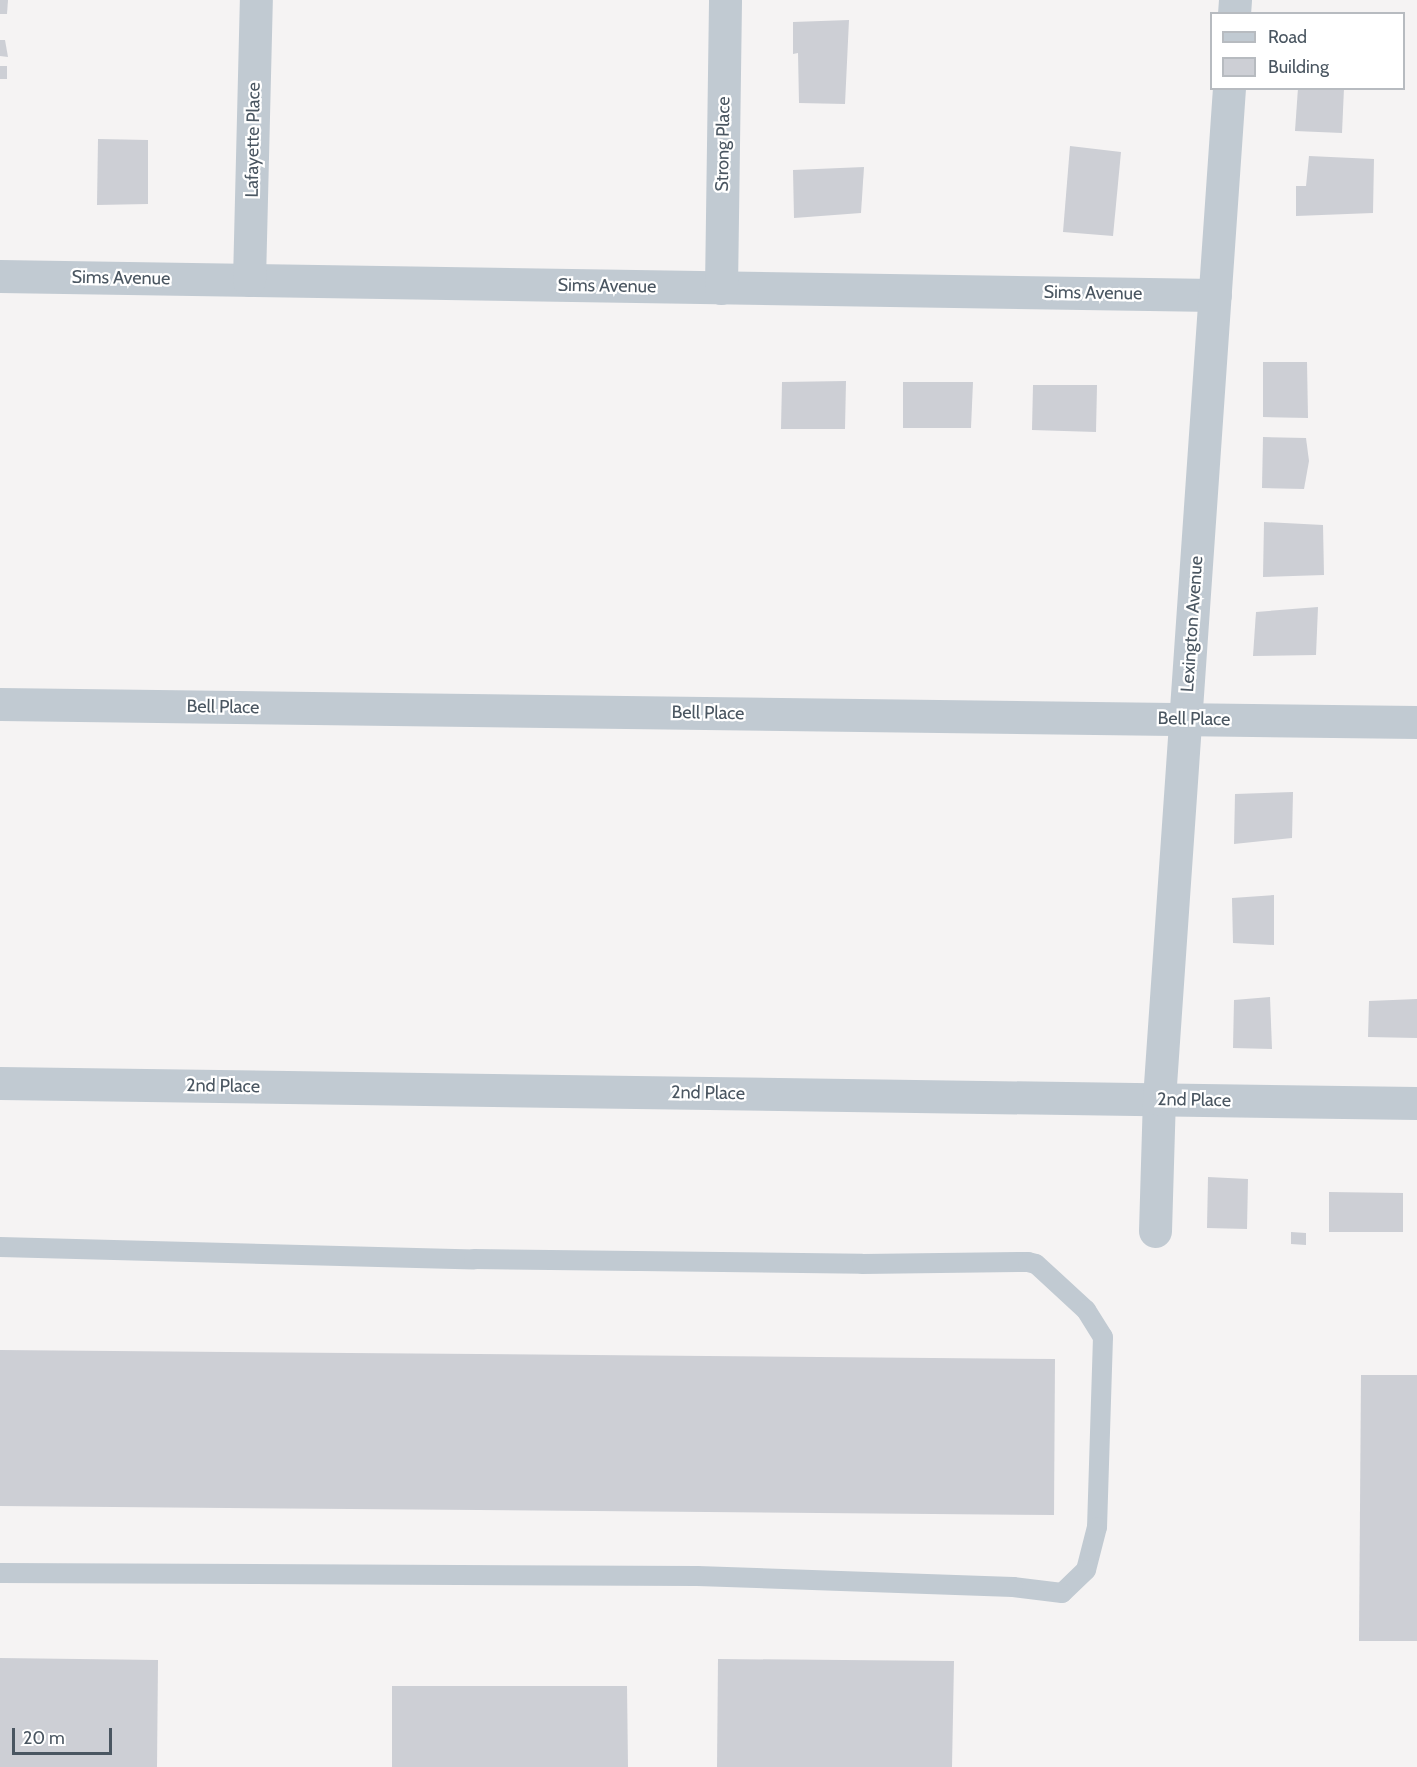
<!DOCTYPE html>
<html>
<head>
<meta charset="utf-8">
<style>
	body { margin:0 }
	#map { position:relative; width:1417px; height:1767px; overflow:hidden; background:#f5f3f3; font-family:Cabin,sans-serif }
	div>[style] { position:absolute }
	.building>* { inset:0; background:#cdcfd5 }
	.lane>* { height:20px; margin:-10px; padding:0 10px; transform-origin:10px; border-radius:10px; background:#c1cad2 }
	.street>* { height:33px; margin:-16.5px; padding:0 16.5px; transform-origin:16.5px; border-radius:16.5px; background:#c1cad2 }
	span { translate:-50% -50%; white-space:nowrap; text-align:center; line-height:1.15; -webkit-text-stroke:4.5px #fff; paint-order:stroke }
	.street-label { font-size:18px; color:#4a5661 }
	.legend { position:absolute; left:1210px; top:12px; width:195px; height:78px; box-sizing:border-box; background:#fff; border:2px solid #b7bbc0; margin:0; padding:8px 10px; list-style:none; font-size:18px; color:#4a5661 }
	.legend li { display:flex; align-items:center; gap:12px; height:30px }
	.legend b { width:30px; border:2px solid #b7bbc0 }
	.scale { position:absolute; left:12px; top:1728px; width:100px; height:27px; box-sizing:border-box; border:3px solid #4a5661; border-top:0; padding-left:8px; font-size:18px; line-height:21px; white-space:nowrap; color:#4a5661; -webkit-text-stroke:4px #fff; paint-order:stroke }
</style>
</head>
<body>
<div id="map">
	<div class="building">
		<i style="clip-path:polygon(0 0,8px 0,7px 14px,0 14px)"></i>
		<i style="clip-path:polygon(849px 20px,845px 104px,799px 103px,798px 53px,793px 54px,793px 22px)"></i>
		<i style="clip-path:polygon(0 40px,5px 40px,8px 57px,0 56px)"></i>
		<i style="clip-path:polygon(0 66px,7px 66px,7px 79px,0 79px)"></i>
		<i style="clip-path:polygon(1298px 88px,1344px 88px,1342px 133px,1295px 131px)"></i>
		<i style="clip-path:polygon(98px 139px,148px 140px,148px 204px,97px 205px)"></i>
		<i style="clip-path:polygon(1070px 146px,1121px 152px,1113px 236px,1063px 232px)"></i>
		<i style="clip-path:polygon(1309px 156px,1374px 159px,1373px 213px,1296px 216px,1296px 186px,1306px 186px)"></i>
		<i style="clip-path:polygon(864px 167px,861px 213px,794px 218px,793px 170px)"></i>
		<i style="clip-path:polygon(1263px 362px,1307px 362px,1308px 418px,1263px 417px)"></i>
		<i style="clip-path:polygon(846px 381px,845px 429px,781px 429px,782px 382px)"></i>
		<i style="clip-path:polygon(903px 382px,973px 382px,971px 428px,903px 428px)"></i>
		<i style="clip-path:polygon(1033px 385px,1097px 385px,1096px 432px,1032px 430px)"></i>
		<i style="clip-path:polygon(1263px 437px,1306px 438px,1309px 461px,1304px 489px,1262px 488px)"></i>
		<i style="clip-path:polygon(1264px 522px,1323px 525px,1324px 575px,1263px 577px)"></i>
		<i style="clip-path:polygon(1318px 607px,1316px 655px,1253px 656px,1256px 612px)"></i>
		<i style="clip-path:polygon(1293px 792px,1292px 838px,1234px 844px,1235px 794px)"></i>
		<i style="clip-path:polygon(1274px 895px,1274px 945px,1233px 943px,1232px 898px)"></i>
		<i style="clip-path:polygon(1270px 997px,1272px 1049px,1233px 1048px,1234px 1000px)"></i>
		<i style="clip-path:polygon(1417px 999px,1417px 1038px,1368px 1037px,1369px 1001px)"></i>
		<i style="clip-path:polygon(1208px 1177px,1248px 1179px,1247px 1229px,1207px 1228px)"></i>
		<i style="clip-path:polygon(1329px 1192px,1403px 1193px,1403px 1232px,1329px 1232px)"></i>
		<i style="clip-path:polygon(1291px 1232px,1306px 1233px,1306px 1245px,1291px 1244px)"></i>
		<i style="clip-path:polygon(0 1350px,1055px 1359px,1054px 1515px,0 1506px)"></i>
		<i style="clip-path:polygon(1361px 1375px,1417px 1375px,1417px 1641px,1359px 1641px)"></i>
		<i style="clip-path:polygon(0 1658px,158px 1660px,157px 1767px,0 1767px)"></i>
		<i style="clip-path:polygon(718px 1659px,954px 1661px,952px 1767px,717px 1767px)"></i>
		<i style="clip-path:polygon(392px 1686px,627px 1686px,628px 1767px,392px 1767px)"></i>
	</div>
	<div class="lane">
		<i style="left:0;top:1247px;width:474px;rotate:1.5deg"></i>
		<i style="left:474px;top:1259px;width:388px;rotate:0.7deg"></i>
		<i style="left:862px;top:1264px;width:166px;rotate:-0.7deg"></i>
		<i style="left:1028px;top:1262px;width:8px;rotate:14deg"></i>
		<i style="left:1036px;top:1264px;width:68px;rotate:42.6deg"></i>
		<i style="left:1086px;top:1310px;width:32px;rotate:58deg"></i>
		<i style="left:1103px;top:1337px;width:190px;rotate:91.8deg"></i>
		<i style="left:1097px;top:1527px;width:44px;rotate:104.3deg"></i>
		<i style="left:1086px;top:1570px;width:33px;rotate:136deg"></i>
		<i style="left:1062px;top:1593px;width:49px;rotate:-173deg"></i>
		<i style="left:1013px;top:1587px;width:316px;rotate:-178deg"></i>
		<i style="left:697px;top:1576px;width:697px;rotate:-179.75deg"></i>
	</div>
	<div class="street">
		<i style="left:1234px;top:14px;width:14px;rotate:-86deg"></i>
		<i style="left:0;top:276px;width:1215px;rotate:0.9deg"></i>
		<i style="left:249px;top:280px;width:280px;rotate:-88.6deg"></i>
		<i style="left:721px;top:288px;width:288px;rotate:-89.2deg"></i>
		<i style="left:0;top:704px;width:1417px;rotate:0.73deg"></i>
		<i style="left:0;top:1083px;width:1417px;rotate:0.81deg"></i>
		<i style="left:1155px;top:1231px;width:132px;rotate:-88.3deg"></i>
		<i style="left:1159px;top:1099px;width:1013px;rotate:-86.04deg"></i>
	</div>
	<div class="street-label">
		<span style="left:253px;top:140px;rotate:-89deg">Lafayette Place</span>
		<span style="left:723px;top:144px;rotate:-89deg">Strong Place</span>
		<span style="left:121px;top:278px;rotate:1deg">Sims Avenue</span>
		<span style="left:607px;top:286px;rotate:1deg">Sims Avenue</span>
		<span style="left:1093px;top:293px;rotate:1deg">Sims Avenue</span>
		<span style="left:1192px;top:624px;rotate:-86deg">Lexington Avenue</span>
		<span style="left:223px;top:707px;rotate:1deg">Bell Place</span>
		<span style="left:708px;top:713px;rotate:1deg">Bell Place</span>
		<span style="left:1194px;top:719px;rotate:1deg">Bell Place</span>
		<span style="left:223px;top:1086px;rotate:1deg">2nd Place</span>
		<span style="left:708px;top:1093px;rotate:1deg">2nd Place</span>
		<span style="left:1194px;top:1100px;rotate:1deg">2nd Place</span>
	</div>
	<ul class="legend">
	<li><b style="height:8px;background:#c1cad2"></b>Road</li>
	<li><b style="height:16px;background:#cdcfd5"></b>Building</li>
	</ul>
	<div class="scale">20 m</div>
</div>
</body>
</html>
